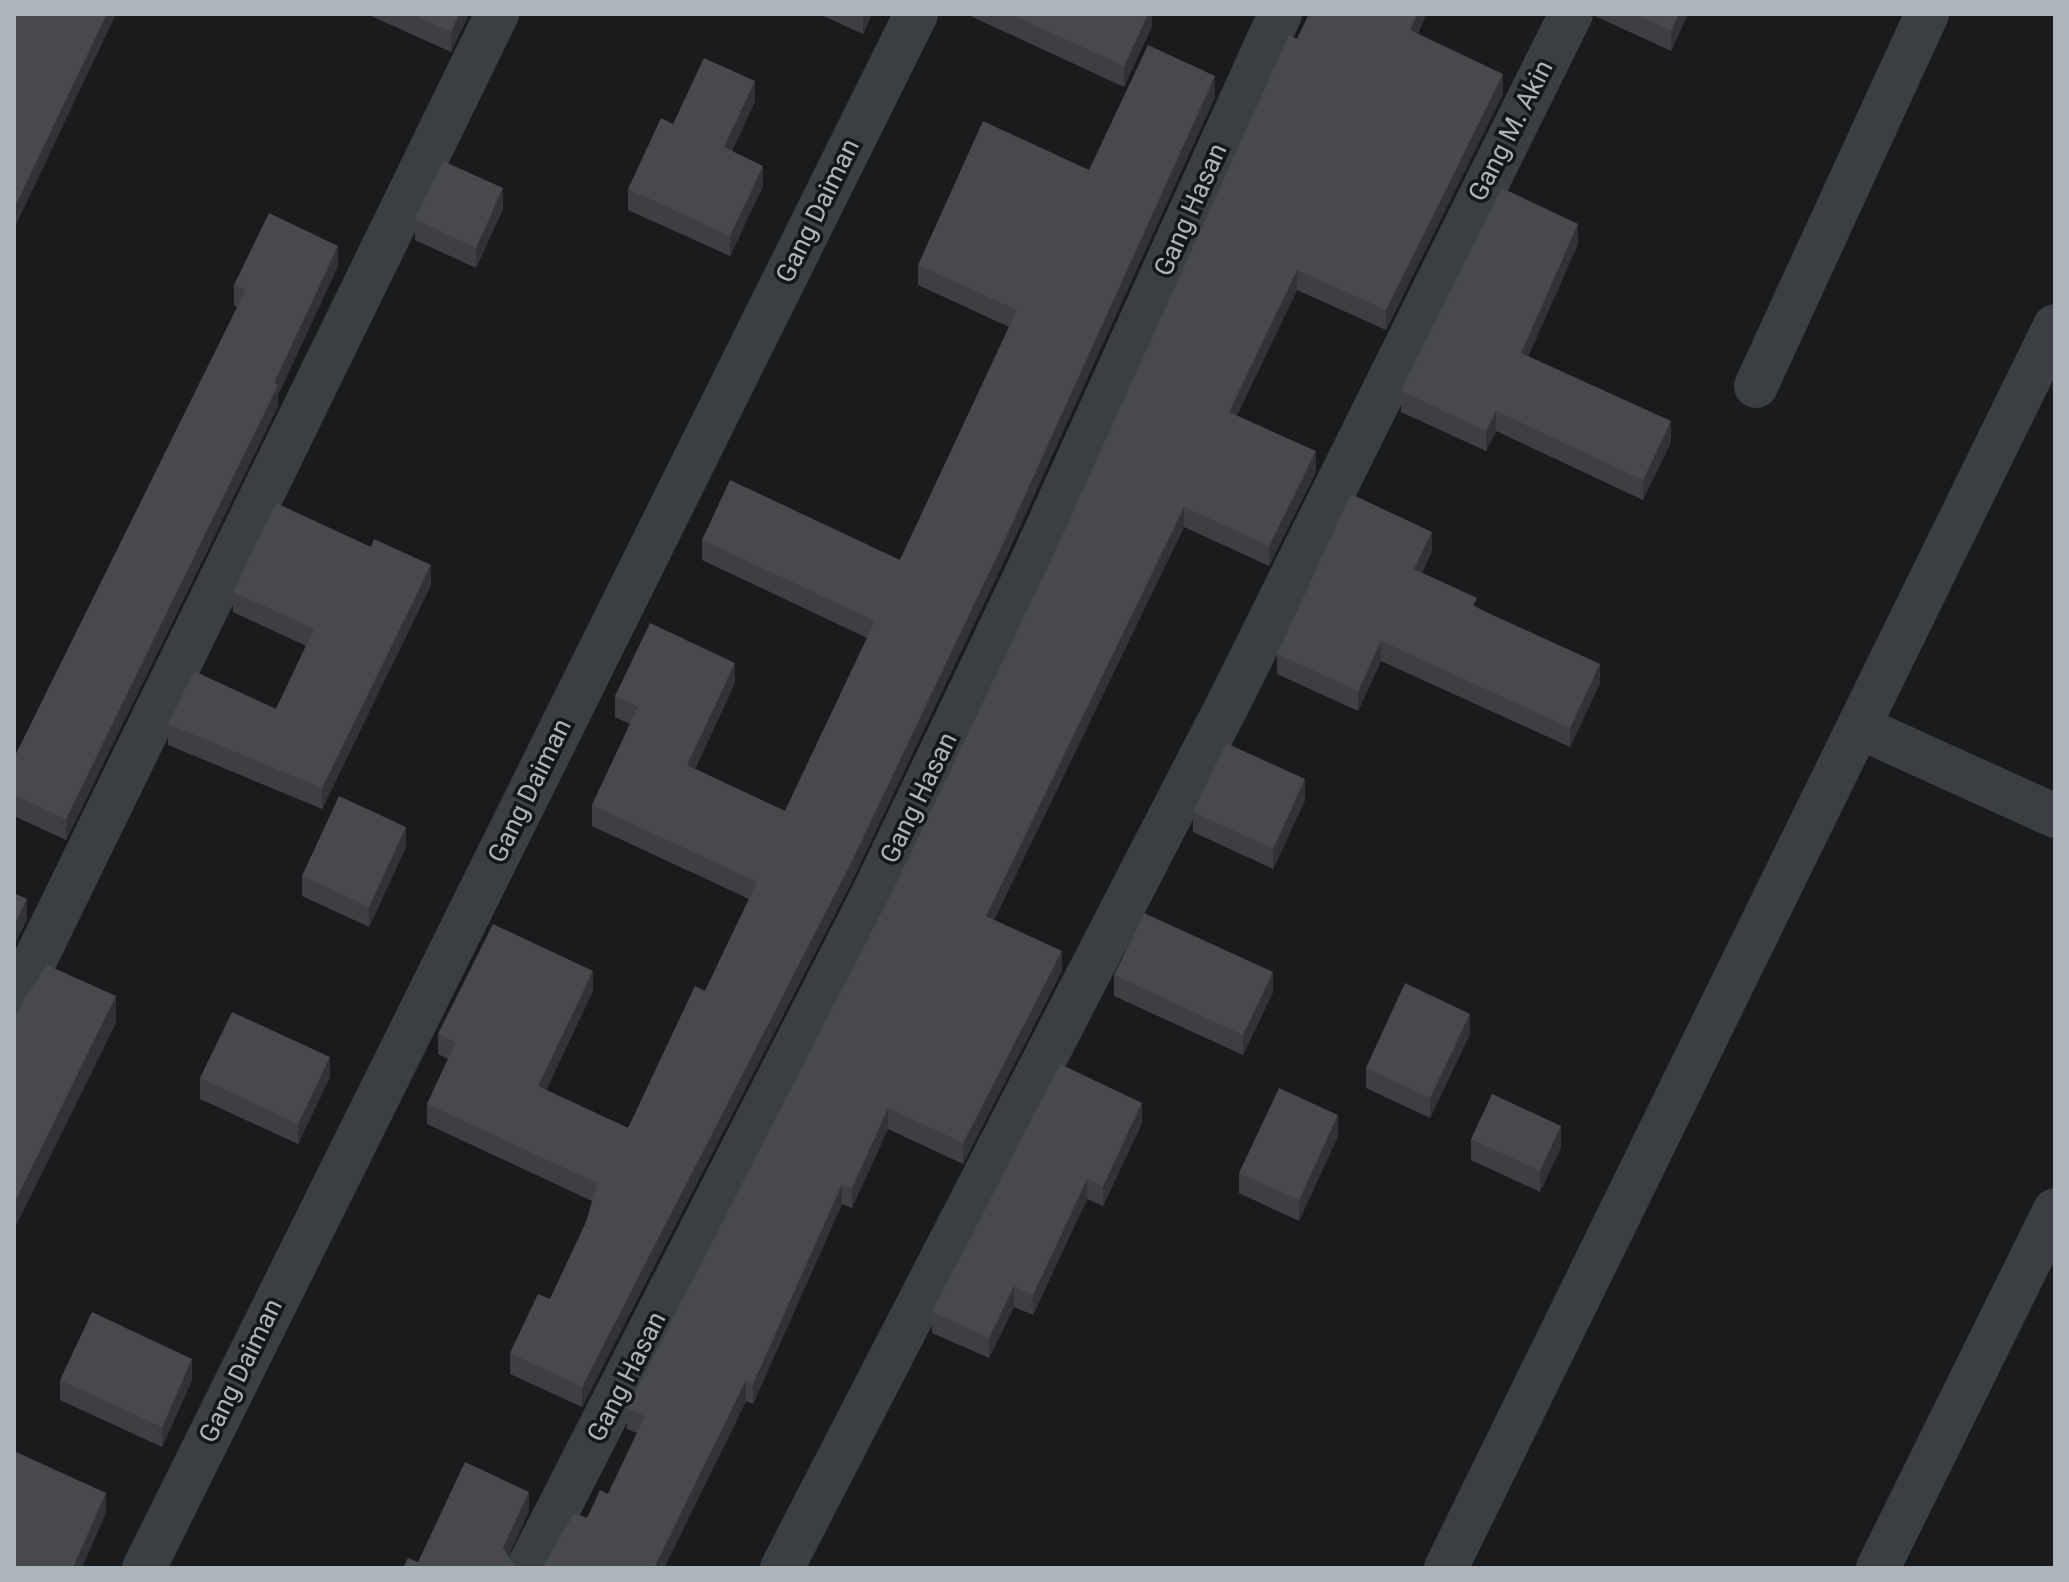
<!DOCTYPE html>
<html>
<head>
<meta charset="utf-8">
<style>
	body { margin:0 }
	#map { position:relative; width:2069px; height:1582px; overflow:hidden; background:#1a1b1d; font-family:Roboto,sans-serif }
	div>[style] { position:absolute }
	.minor>* { height:44px; margin:-22px; padding:0 22px; transform-origin:22px; border-radius:22px; background:#3b3e42 }
	.wall>* { inset:0; background:#3d3f42 }
	.shaded-wall>* { inset:0; background:#323336 }
	.building>* { inset:0; background:#47494d }
	span { translate:-50% -50%; white-space:nowrap; text-align:center; line-height:1.15; -webkit-text-stroke:7px #151618; paint-order:stroke }
	.street-label { font-size:26px; color:#adb5bc }
	.frame { position:absolute; inset:0; border:16px solid #adb5bc; pointer-events:none }
</style>
</head>
<body>
<div id="map">
	<div class="minor">
		<i style="left:1756px;top:386px;width:409px;rotate:-65.3deg"></i>
		<i style="left:1859px;top:727px;width:215px;rotate:24.4deg"></i>
		<i style="left:14px;top:1003px;width:1101px;rotate:-63.97deg"></i>
		<i style="left:144px;top:1568px;width:1735px;rotate:-63.58deg"></i>
		<i style="left:528px;top:1568px;width:755px;rotate:-62.89deg"></i>
		<i style="left:872px;top:896px;width:366px;rotate:-64.4deg"></i>
		<i style="left:1030px;top:566px;width:606px;rotate:-65.63deg"></i>
		<i style="left:782px;top:1568px;width:977px;rotate:-62.7deg"></i>
		<i style="left:1230px;top:700px;width:766px;rotate:-63.57deg"></i>
		<i style="left:1446px;top:1568px;width:1383px;rotate:-63.88deg"></i>
		<i style="left:1878px;top:1568px;width:399px;rotate:-63.7deg"></i>
	</div>
	<div class="wall">
		<i style="clip-path:polygon(371px 14px,469px 14px,451px 52px,371px 16px)"></i>
		<i style="clip-path:polygon(819px 14px,872px 14px,863px 34px)"></i>
		<i style="clip-path:polygon(966px 14px,1152px 14px,1152px 26px,1124px 87px)"></i>
		<i style="clip-path:polygon(1309px 14px,1426px 14px,1418px 34px,1503px 94px,1386px 330px,1297px 290px,1237px 415px,1316px 472px,1269px 566px,1184px 527px,994px 920px,1062px 971px,963px 1164px,888px 1129px,852px 1208px,842px 1204px,753px 1404px,746px 1401px,664px 1568px,542px 1568px,608px 1494px,637px 1433px,627px 1429px,627px 1408px,895px 886px,1053px 556px)"></i>
		<i style="clip-path:polygon(1595px 14px,1688px 14px,1671px 51px,1595px 16px)"></i>
		<i style="clip-path:polygon(1215px 97px,1007px 555px,850px 885px,582px 1407px,510px 1374px,510px 1353px,550px 1299px,587px 1220px,592px 1201px,427px 1124px,427px 1104px,448px 1059px,438px 1054px,438px 1034px,593px 991px,546px 1090px,628px 1128px,705px 991px,749px 899px,592px 826px,592px 805px,630px 724px,615px 717px,615px 696px,735px 683px,695px 769px,785px 811px,867px 638px,702px 560px,702px 540px,900px 560px,1009px 327px,918px 285px,918px 265px,1089px 170px)"></i>
		<i style="clip-path:polygon(755px 101px,732px 151px,763px 186px,730px 256px,628px 210px,628px 189px,673px 124px)"></i>
		<i style="clip-path:polygon(503px 209px,476px 268px,415px 240px,415px 219px)"></i>
		<i style="clip-path:polygon(1578px 244px,1528px 356px,1671px 442px,1643px 500px,1496px 431px,1486px 451px,1401px 412px,1401px 391px)"></i>
		<i style="clip-path:polygon(338px 266px,278px 395px,278px 406px,66px 840px,14px 816px,14px 758px,237px 307px,234px 305px,234px 285px)"></i>
		<i style="clip-path:polygon(1432px 551px,1422px 573px,1600px 683px,1570px 747px,1381px 661px,1358px 711px,1277px 674px,1277px 654px)"></i>
		<i style="clip-path:polygon(431px 585px,322px 809px,168px 745px,168px 724px,276px 709px,306px 646px,233px 612px,233px 592px)"></i>
		<i style="clip-path:polygon(1305px 800px,1273px 869px,1193px 832px,1193px 812px)"></i>
		<i style="clip-path:polygon(406px 847px,369px 927px,302px 896px,302px 876px)"></i>
		<i style="clip-path:polygon(1114px 975px,1273px 992px,1243px 1055px,1114px 996px)"></i>
		<i style="clip-path:polygon(1470px 1034px,1430px 1118px,1366px 1088px,1366px 1068px)"></i>
		<i style="clip-path:polygon(330px 1077px,298px 1144px,200px 1099px,200px 1078px)"></i>
		<i style="clip-path:polygon(1142px 1123px,1103px 1206px,1087px 1199px,1033px 1315px,1014px 1307px,989px 1358px,932px 1333px,932px 1312px)"></i>
		<i style="clip-path:polygon(1338px 1136px,1299px 1221px,1239px 1193px,1239px 1173px)"></i>
		<i style="clip-path:polygon(1471px 1139px,1561px 1147px,1540px 1192px,1471px 1160px)"></i>
		<i style="clip-path:polygon(60px 1380px,192px 1380px,162px 1447px,60px 1400px)"></i>
	</div>
	<div class="shaded-wall">
		<i style="clip-path:polygon(107px 14px,116px 14px,14px 229px,14px 209px)"></i>
		<i style="clip-path:polygon(459px 14px,469px 14px,451px 52px,451px 32px)"></i>
		<i style="clip-path:polygon(863px 14px,872px 14px,863px 34px)"></i>
		<i style="clip-path:polygon(1148px 14px,1152px 14px,1152px 26px,1124px 87px,1124px 66px)"></i>
		<i style="clip-path:polygon(1417px 14px,1426px 14px,1410px 51px,1410px 30px)"></i>
		<i style="clip-path:polygon(1679px 14px,1688px 14px,1671px 51px,1671px 31px)"></i>
		<i style="clip-path:polygon(1503px 74px,1503px 94px,1386px 330px,1386px 310px)"></i>
		<i style="clip-path:polygon(1215px 76px,1215px 97px,1007px 555px,850px 885px,582px 1407px,582px 1387px)"></i>
		<i style="clip-path:polygon(755px 81px,755px 101px,724px 168px,724px 147px)"></i>
		<i style="clip-path:polygon(763px 166px,763px 186px,730px 256px,730px 236px)"></i>
		<i style="clip-path:polygon(503px 188px,503px 209px,476px 268px,476px 248px)"></i>
		<i style="clip-path:polygon(1578px 224px,1578px 244px,1521px 373px,1521px 353px)"></i>
		<i style="clip-path:polygon(338px 246px,338px 266px,278px 395px,278px 406px,66px 840px,66px 819px)"></i>
		<i style="clip-path:polygon(1297px 270px,1297px 290px,1229px 432px,1229px 412px)"></i>
		<i style="clip-path:polygon(1496px 411px,1496px 431px,1486px 451px,1486px 431px)"></i>
		<i style="clip-path:polygon(1671px 421px,1671px 442px,1643px 500px,1643px 480px)"></i>
		<i style="clip-path:polygon(1316px 451px,1316px 472px,1269px 566px,1269px 546px)"></i>
		<i style="clip-path:polygon(1184px 507px,1184px 527px,986px 936px,986px 916px)"></i>
		<i style="clip-path:polygon(1432px 532px,1432px 551px,1414px 589px,1414px 569px)"></i>
		<i style="clip-path:polygon(431px 565px,431px 585px,322px 809px,322px 788px)"></i>
		<i style="clip-path:polygon(1381px 641px,1381px 661px,1358px 711px,1358px 691px)"></i>
		<i style="clip-path:polygon(735px 663px,735px 683px,687px 785px,687px 765px)"></i>
		<i style="clip-path:polygon(1600px 664px,1600px 683px,1570px 747px,1570px 728px)"></i>
		<i style="clip-path:polygon(1305px 779px,1305px 800px,1273px 869px,1273px 849px)"></i>
		<i style="clip-path:polygon(406px 827px,406px 847px,369px 927px,369px 907px)"></i>
		<i style="clip-path:polygon(27px 899px,27px 920px,14px 946px,14px 926px)"></i>
		<i style="clip-path:polygon(1062px 951px,1062px 971px,963px 1164px,963px 1143px)"></i>
		<i style="clip-path:polygon(593px 971px,593px 991px,538px 1107px,538px 1086px)"></i>
		<i style="clip-path:polygon(1273px 972px,1273px 992px,1243px 1055px,1243px 1035px)"></i>
		<i style="clip-path:polygon(116px 996px,116px 1023px,14px 1230px,14px 1204px)"></i>
		<i style="clip-path:polygon(1470px 1014px,1470px 1034px,1430px 1118px,1430px 1098px)"></i>
		<i style="clip-path:polygon(330px 1057px,330px 1077px,298px 1144px,298px 1124px)"></i>
		<i style="clip-path:polygon(1142px 1103px,1142px 1123px,1103px 1206px,1103px 1186px)"></i>
		<i style="clip-path:polygon(888px 1108px,888px 1129px,852px 1208px,852px 1188px)"></i>
		<i style="clip-path:polygon(1338px 1115px,1338px 1136px,1299px 1221px,1299px 1200px)"></i>
		<i style="clip-path:polygon(1561px 1126px,1561px 1147px,1540px 1192px,1540px 1171px)"></i>
		<i style="clip-path:polygon(1087px 1179px,1087px 1199px,1033px 1315px,1033px 1295px)"></i>
		<i style="clip-path:polygon(842px 1184px,842px 1204px,753px 1404px,753px 1384px)"></i>
		<i style="clip-path:polygon(1014px 1286px,1014px 1307px,989px 1358px,989px 1338px)"></i>
		<i style="clip-path:polygon(192px 1359px,192px 1380px,162px 1447px,162px 1427px)"></i>
		<i style="clip-path:polygon(746px 1380px,746px 1401px,664px 1568px,654px 1568px)"></i>
		<i style="clip-path:polygon(529px 1492px,529px 1512px,503px 1568px,503px 1548px)"></i>
		<i style="clip-path:polygon(106px 1493px,106px 1513px,82px 1568px,73px 1568px)"></i>
	</div>
	<div class="building">
		<i style="clip-path:polygon(14px 14px,107px 14px,14px 209px)"></i>
		<i style="clip-path:polygon(412px 14px,459px 14px,451px 32px)"></i>
		<i style="clip-path:polygon(1010px 14px,1148px 14px,1124px 66px)"></i>
		<i style="clip-path:polygon(1309px 14px,1417px 14px,1410px 30px,1503px 74px,1386px 310px,1297px 270px,1229px 412px,1316px 451px,1269px 546px,1184px 507px,986px 916px,1062px 951px,963px 1143px,888px 1108px,852px 1188px,842px 1184px,753px 1384px,746px 1380px,654px 1568px,542px 1568px,574px 1513px,587px 1518px,600px 1490px,608px 1494px,645px 1416px,627px 1408px,895px 886px,1053px 556px,1289px 35px,1297px 39px)"></i>
		<i style="clip-path:polygon(1635px 14px,1679px 14px,1671px 31px)"></i>
		<i style="clip-path:polygon(1148px 45px,1215px 76px,1007px 535px,850px 865px,582px 1387px,510px 1353px,538px 1294px,550px 1299px,587px 1220px,597px 1183px,427px 1104px,456px 1042px,438px 1034px,493px 924px,593px 971px,538px 1086px,628px 1128px,695px 986px,705px 991px,757px 882px,592px 805px,638px 707px,615px 696px,650px 623px,735px 663px,687px 765px,785px 811px,875px 621px,702px 540px,730px 480px,900px 560px,1017px 310px,918px 265px,983px 121px,1089px 170px)"></i>
		<i style="clip-path:polygon(704px 58px,755px 81px,724px 147px,763px 166px,730px 236px,628px 189px,661px 118px,673px 124px)"></i>
		<i style="clip-path:polygon(443px 161px,503px 188px,476px 248px,415px 219px)"></i>
		<i style="clip-path:polygon(1502px 188px,1578px 224px,1521px 353px,1671px 421px,1643px 480px,1496px 411px,1486px 431px,1401px 391px)"></i>
		<i style="clip-path:polygon(269px 213px,338px 246px,274px 383px,278px 385px,66px 819px,14px 795px,14px 758px,246px 290px,234px 285px)"></i>
		<i style="clip-path:polygon(1351px 494px,1432px 532px,1414px 569px,1477px 598px,1473px 606px,1600px 664px,1570px 728px,1381px 641px,1358px 691px,1277px 654px)"></i>
		<i style="clip-path:polygon(276px 503px,371px 547px,374px 539px,431px 565px,322px 788px,168px 724px,194px 671px,276px 709px,314px 629px,233px 592px)"></i>
		<i style="clip-path:polygon(1226px 743px,1305px 779px,1273px 849px,1193px 812px)"></i>
		<i style="clip-path:polygon(339px 796px,406px 827px,369px 907px,302px 876px)"></i>
		<i style="clip-path:polygon(14px 893px,27px 899px,14px 926px)"></i>
		<i style="clip-path:polygon(1144px 913px,1273px 972px,1243px 1035px,1114px 975px)"></i>
		<i style="clip-path:polygon(47px 965px,116px 996px,14px 1204px,14px 1020px,25px 998px)"></i>
		<i style="clip-path:polygon(1405px 983px,1470px 1014px,1430px 1098px,1366px 1068px)"></i>
		<i style="clip-path:polygon(232px 1012px,330px 1057px,298px 1124px,200px 1078px)"></i>
		<i style="clip-path:polygon(1060px 1064px,1142px 1103px,1103px 1186px,1087px 1179px,1033px 1295px,1014px 1286px,989px 1338px,932px 1312px)"></i>
		<i style="clip-path:polygon(1279px 1088px,1338px 1115px,1299px 1200px,1239px 1173px)"></i>
		<i style="clip-path:polygon(1492px 1094px,1561px 1126px,1540px 1171px,1471px 1139px)"></i>
		<i style="clip-path:polygon(92px 1312px,192px 1359px,162px 1427px,60px 1380px)"></i>
		<i style="clip-path:polygon(14px 1451px,106px 1493px,73px 1568px,14px 1568px)"></i>
		<i style="clip-path:polygon(465px 1462px,529px 1492px,503px 1548px,516px 1568px,403px 1568px,408px 1558px,418px 1562px)"></i>
	</div>
	<div class="street-label">
		<span style="left:1511px;top:131px;rotate:-63deg">Gang M. Akin</span>
		<span style="left:1191px;top:210px;rotate:-66deg">Gang Hasan</span>
		<span style="left:818px;top:211px;rotate:-64deg">Gang Daiman</span>
		<span style="left:530px;top:791px;rotate:-64deg">Gang Daiman</span>
		<span style="left:919px;top:798px;rotate:-64deg">Gang Hasan</span>
		<span style="left:241px;top:1371px;rotate:-64deg">Gang Daiman</span>
		<span style="left:627px;top:1377px;rotate:-63deg">Gang Hasan</span>
	</div>
	<div class="frame"></div>
</div>
</body>
</html>
